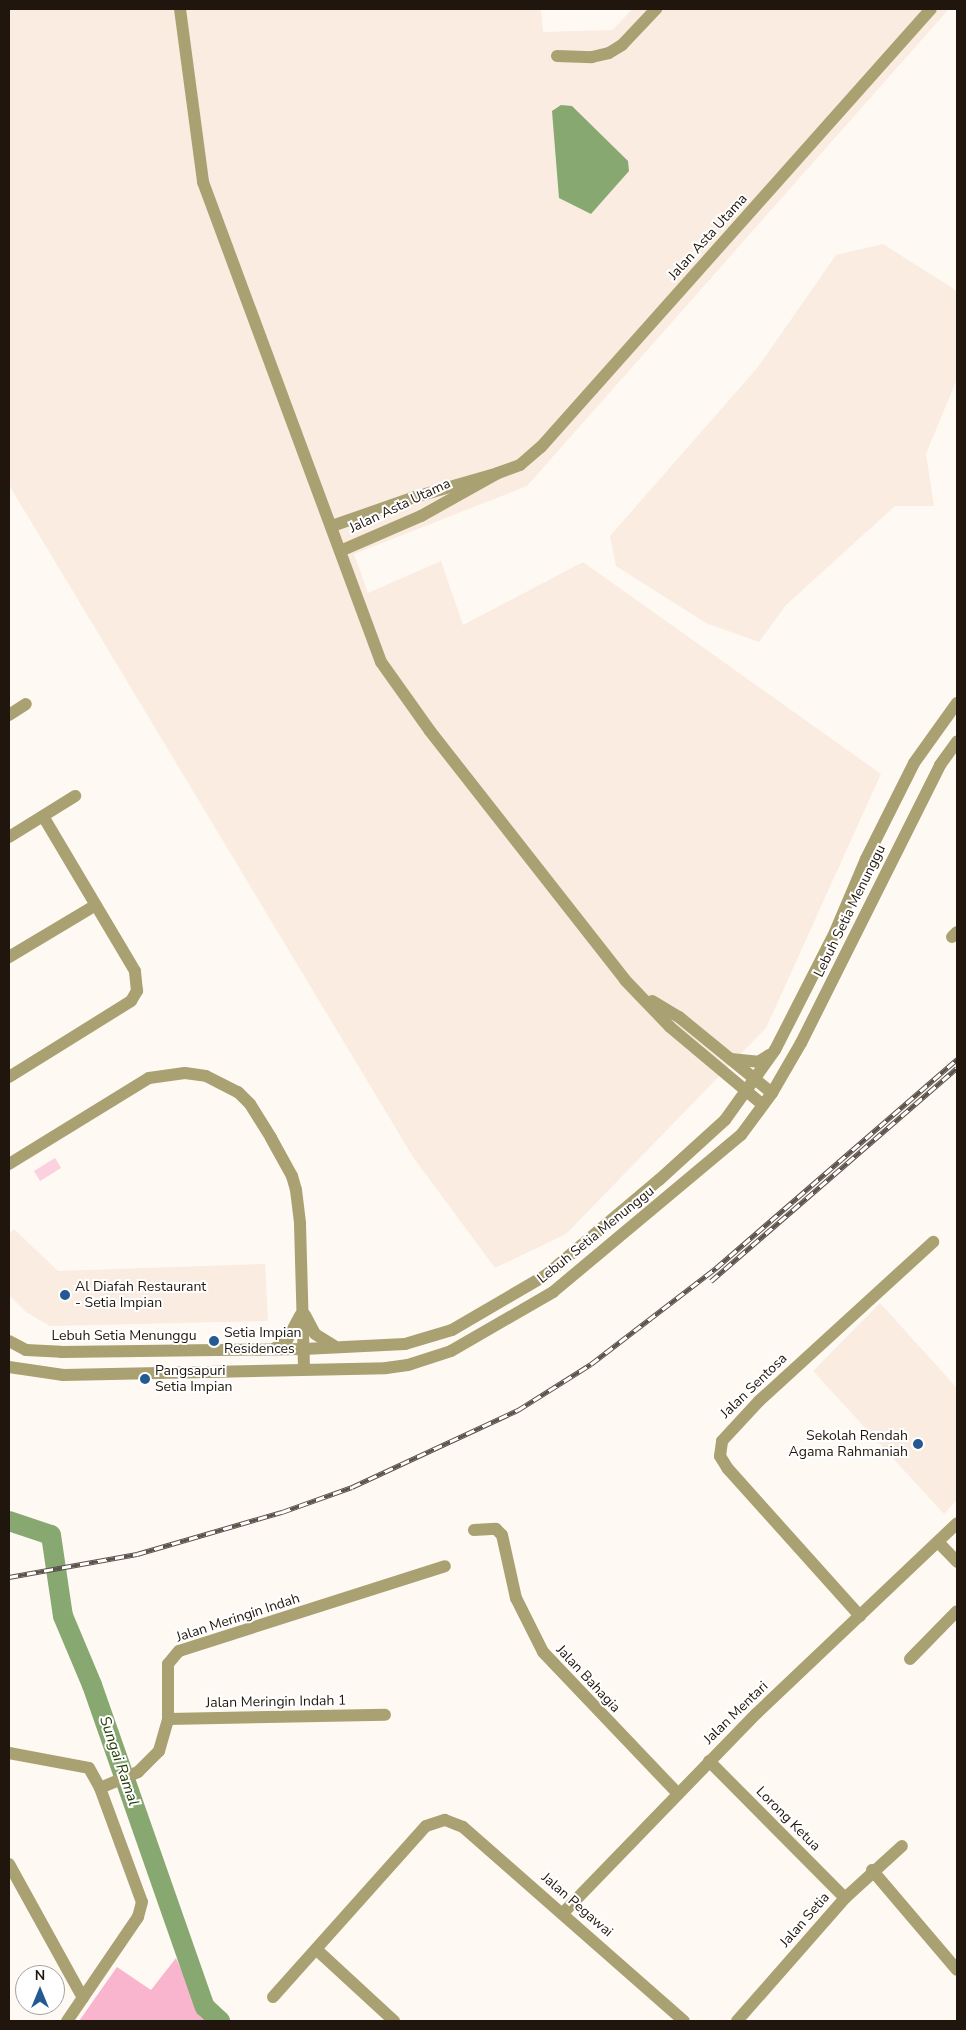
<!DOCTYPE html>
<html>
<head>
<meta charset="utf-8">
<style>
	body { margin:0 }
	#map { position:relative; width:966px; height:2030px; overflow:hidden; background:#fff9f4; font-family:"Nunito Sans",sans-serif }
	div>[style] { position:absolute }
	.built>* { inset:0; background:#faece0 }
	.green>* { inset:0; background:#fbd0df }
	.forest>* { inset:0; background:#fab5ce }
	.water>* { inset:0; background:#88a871 }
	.river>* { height:20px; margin:-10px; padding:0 10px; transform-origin:10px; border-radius:10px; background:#88a871 }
	.minor>* { height:12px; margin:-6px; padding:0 6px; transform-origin:6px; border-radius:6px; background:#aaa172 }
	.rail>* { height:5px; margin-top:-2.5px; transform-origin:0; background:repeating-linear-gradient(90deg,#fff 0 9px,#5c534b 0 18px); box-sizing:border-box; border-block:1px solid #5c534b }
	.dots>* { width:14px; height:14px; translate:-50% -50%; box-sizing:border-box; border:2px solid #fff; border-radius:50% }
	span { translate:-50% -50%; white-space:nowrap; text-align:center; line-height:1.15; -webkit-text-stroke:4px #fff; paint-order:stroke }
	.street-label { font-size:14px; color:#20160d }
	.poi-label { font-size:14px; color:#20160d }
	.left { translate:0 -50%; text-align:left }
	.right { translate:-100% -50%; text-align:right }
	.water-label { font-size:15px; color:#1e3b00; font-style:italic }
	.frame { position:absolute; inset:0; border:10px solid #20160d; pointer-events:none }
	.north { position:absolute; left:15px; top:1965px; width:50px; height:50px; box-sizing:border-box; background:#fff; border:1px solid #a6a29e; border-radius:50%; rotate:0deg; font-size:14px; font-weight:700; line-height:20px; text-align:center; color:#20160d }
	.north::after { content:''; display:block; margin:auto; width:18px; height:22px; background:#255992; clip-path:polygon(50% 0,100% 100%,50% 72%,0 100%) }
</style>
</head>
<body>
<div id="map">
	<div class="built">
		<i style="clip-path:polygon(9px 9px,541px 9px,543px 32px,613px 30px,632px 9px,949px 9px,527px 486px,354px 554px,368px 593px,441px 561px,463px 625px,583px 562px,881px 774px,766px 1028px,566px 1234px,495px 1268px,413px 1157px,9px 485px)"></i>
		<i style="clip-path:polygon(883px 244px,957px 291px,957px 379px,926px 454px,934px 506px,895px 506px,786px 605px,759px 642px,706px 623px,616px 566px,610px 536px,758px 367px,836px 255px)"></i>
		<i style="clip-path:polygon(14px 1229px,58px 1271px,265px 1264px,268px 1321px,50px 1326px,26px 1312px,9px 1295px,9px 1234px)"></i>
		<i style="clip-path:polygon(880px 1303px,957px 1388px,957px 1500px,944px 1514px,813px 1371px)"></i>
	</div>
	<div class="green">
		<i style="clip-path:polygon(55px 1158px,61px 1168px,40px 1181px,34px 1171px)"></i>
	</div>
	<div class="forest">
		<i style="clip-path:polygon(176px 1958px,202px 2016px,208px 2021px,79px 2021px,117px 1967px,151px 1990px)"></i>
	</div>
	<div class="water">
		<i style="clip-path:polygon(561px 105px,572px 106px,628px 161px,629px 171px,591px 214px,559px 198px,552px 111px)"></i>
	</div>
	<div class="river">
		<i style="left:9px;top:1521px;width:44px;rotate:18.4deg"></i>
		<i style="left:51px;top:1535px;width:82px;rotate:81.6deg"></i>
		<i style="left:63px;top:1616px;width:75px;rotate:67.2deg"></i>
		<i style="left:92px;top:1685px;width:341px;rotate:70.7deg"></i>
		<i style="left:205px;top:2007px;width:21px;rotate:43deg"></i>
	</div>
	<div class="minor">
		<i style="left:180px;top:9px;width:175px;rotate:82.4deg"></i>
		<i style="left:203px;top:182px;width:512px;rotate:69.65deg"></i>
		<i style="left:381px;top:662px;width:85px;rotate:54.6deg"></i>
		<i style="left:430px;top:731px;width:316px;rotate:51.9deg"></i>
		<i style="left:625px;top:980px;width:65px;rotate:46.2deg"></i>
		<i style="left:670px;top:1027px;width:121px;rotate:40deg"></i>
		<i style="left:557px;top:56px;width:35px;rotate:2deg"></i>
		<i style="left:592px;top:57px;width:17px;rotate:-13deg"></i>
		<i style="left:609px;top:53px;width:15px;rotate:-32deg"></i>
		<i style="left:622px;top:45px;width:50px;rotate:-46.6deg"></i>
		<i style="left:498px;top:473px;width:23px;rotate:-20deg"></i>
		<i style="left:520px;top:465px;width:28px;rotate:-41deg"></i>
		<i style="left:541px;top:447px;width:586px;rotate:-48.32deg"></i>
		<i style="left:332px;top:526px;width:88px;rotate:-19.3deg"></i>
		<i style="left:415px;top:497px;width:86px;rotate:-16.1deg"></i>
		<i style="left:498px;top:473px;width:88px;rotate:150.8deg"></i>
		<i style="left:421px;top:516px;width:88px;rotate:156.6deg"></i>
		<i style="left:9px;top:715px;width:20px;rotate:-33deg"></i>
		<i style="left:9px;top:837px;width:78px;rotate:-31.8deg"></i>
		<i style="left:952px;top:937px;width:7px;rotate:-45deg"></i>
		<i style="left:9px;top:957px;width:101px;rotate:-30.9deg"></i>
		<i style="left:652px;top:1001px;width:31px;rotate:31deg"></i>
		<i style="left:679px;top:1017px;width:120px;rotate:39.3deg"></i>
		<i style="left:731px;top:1059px;width:27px;rotate:6deg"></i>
		<i style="left:758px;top:1062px;width:13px;rotate:-32deg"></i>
		<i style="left:9px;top:1077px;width:144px;rotate:-31.9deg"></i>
		<i style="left:131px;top:1001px;width:12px;rotate:-59deg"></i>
		<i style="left:137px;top:991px;width:20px;rotate:-96deg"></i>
		<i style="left:135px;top:971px;width:180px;rotate:-120.7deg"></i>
		<i style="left:9px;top:1164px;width:164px;rotate:-31.6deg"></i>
		<i style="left:149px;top:1078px;width:36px;rotate:-8deg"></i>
		<i style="left:185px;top:1073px;width:21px;rotate:8deg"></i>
		<i style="left:206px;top:1076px;width:36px;rotate:27deg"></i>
		<i style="left:238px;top:1092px;width:17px;rotate:45deg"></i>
		<i style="left:250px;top:1104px;width:40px;rotate:58deg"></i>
		<i style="left:271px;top:1138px;width:43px;rotate:61.1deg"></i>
		<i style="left:292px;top:1176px;width:15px;rotate:74deg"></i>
		<i style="left:296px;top:1190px;width:34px;rotate:83deg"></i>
		<i style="left:300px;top:1224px;width:145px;rotate:88.4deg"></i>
		<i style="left:305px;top:1315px;width:21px;rotate:62deg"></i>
		<i style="left:315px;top:1334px;width:22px;rotate:32deg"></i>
		<i style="left:9px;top:1341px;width:19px;rotate:28deg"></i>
		<i style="left:26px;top:1350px;width:35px;rotate:3deg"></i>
		<i style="left:61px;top:1352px;width:243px;rotate:-0.7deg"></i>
		<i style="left:304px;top:1349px;width:101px;rotate:-2.8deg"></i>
		<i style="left:405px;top:1344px;width:49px;rotate:-16.6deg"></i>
		<i style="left:452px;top:1330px;width:109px;rotate:-30.3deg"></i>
		<i style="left:546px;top:1275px;width:148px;rotate:-40.1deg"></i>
		<i style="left:659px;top:1180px;width:89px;rotate:-42.3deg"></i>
		<i style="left:725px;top:1120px;width:86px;rotate:-54.5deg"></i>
		<i style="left:775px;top:1050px;width:132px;rotate:-63deg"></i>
		<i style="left:835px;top:932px;width:79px;rotate:-67deg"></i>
		<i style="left:866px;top:859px;width:107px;rotate:-63.4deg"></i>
		<i style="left:914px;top:763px;width:74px;rotate:-54.4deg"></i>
		<i style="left:275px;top:1348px;width:13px;rotate:-29deg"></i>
		<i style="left:286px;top:1342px;width:30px;rotate:-62deg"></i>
		<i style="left:9px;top:1367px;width:55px;rotate:8.4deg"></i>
		<i style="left:63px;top:1375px;width:323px;rotate:-1.2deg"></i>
		<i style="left:386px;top:1368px;width:22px;rotate:-8deg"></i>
		<i style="left:408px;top:1365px;width:45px;rotate:-18deg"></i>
		<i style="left:451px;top:1351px;width:118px;rotate:-30deg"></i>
		<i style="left:553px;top:1292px;width:245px;rotate:-39.9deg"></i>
		<i style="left:741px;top:1135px;width:52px;rotate:-53.6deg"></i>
		<i style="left:772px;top:1093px;width:58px;rotate:-59.9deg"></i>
		<i style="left:801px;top:1043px;width:311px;rotate:-63.4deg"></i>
		<i style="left:940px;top:765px;width:29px;rotate:-54deg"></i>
		<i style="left:474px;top:1530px;width:22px;rotate:-3deg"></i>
		<i style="left:496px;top:1529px;width:8px;rotate:45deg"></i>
		<i style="left:502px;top:1535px;width:65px;rotate:77.5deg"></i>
		<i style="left:516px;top:1598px;width:60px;rotate:63.4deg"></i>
		<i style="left:543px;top:1652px;width:196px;rotate:46.4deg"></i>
		<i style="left:938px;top:1542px;width:28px;rotate:46deg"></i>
		<i style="left:860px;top:1616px;width:198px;rotate:-131.9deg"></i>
		<i style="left:728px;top:1469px;width:15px;rotate:-122deg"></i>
		<i style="left:720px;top:1456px;width:15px;rotate:-82deg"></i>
		<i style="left:722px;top:1441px;width:54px;rotate:-47.2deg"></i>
		<i style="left:759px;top:1401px;width:236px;rotate:-42.4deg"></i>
		<i style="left:910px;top:1659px;width:67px;rotate:-45.6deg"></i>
		<i style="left:168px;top:1719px;width:217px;rotate:-1.1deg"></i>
		<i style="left:9px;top:1753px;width:81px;rotate:10.6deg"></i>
		<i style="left:89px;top:1768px;width:23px;rotate:61deg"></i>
		<i style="left:100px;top:1788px;width:121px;rotate:69.8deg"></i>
		<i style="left:142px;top:1902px;width:16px;rotate:105deg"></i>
		<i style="left:138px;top:1917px;width:126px;rotate:124.3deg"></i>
		<i style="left:709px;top:1761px;width:193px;rotate:45.2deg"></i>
		<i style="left:100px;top:1788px;width:41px;rotate:-22.8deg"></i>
		<i style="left:138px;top:1772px;width:30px;rotate:-45deg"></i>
		<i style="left:159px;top:1751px;width:33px;rotate:-74deg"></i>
		<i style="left:168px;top:1719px;width:55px;rotate:-90deg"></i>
		<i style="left:168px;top:1664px;width:17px;rotate:-50deg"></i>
		<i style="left:179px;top:1651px;width:279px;rotate:-17.7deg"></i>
		<i style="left:9px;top:1864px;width:153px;rotate:61.1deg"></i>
		<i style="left:872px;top:1870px;width:131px;rotate:49.6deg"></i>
		<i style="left:563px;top:1913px;width:277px;rotate:-45.9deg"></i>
		<i style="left:756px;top:1714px;width:277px;rotate:-43.5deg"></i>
		<i style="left:317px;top:1950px;width:105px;rotate:42.7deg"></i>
		<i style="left:273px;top:1997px;width:229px;rotate:-48.2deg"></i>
		<i style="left:426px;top:1826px;width:20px;rotate:-18deg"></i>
		<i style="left:445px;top:1820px;width:19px;rotate:21deg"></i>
		<i style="left:463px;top:1827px;width:294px;rotate:41.3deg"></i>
		<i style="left:737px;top:2021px;width:164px;rotate:-48.7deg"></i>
		<i style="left:845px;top:1898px;width:77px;rotate:-42.4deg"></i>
	</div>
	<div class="rail">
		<i style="left:711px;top:1281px;width:325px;rotate:-40.9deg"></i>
		<i style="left:9px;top:1577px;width:130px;rotate:-10.2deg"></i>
		<i style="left:137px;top:1554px;width:151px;rotate:-16.2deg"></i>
		<i style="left:282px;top:1512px;width:74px;rotate:-19.7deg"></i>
		<i style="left:352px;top:1487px;width:183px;rotate:-24.9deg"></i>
		<i style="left:518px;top:1410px;width:86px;rotate:-32.2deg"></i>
		<i style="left:591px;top:1364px;width:158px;rotate:-37.5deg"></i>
		<i style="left:716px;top:1268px;width:319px;rotate:-40.9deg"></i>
	</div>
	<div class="dots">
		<i style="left:65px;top:1295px;background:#255992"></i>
		<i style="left:214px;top:1341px;background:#255992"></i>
		<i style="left:145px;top:1379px;background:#255992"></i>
		<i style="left:918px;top:1444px;background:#255992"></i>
	</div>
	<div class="street-label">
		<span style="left:708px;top:237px;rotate:-48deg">Jalan Asta Utama</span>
		<span style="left:400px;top:506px;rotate:-25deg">Jalan Asta Utama</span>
		<span style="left:850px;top:911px;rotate:-64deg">Lebuh Setia Menunggu</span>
		<span style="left:596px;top:1235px;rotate:-39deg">Lebuh Setia Menunggu</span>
		<span style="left:124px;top:1336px">Lebuh Setia Menunggu</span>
		<span style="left:754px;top:1386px;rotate:-44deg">Jalan Sentosa</span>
		<span style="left:238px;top:1618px;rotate:-18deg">Jalan Meringin Indah</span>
		<span style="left:588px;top:1679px;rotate:47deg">Jalan Bahagia</span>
		<span style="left:276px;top:1702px;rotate:-1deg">Jalan Meringin Indah 1</span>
		<span style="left:736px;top:1713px;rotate:-44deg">Jalan Mentari</span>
		<span style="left:788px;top:1819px;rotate:45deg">Lorong Ketua</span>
		<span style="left:577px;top:1905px;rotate:41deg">Jalan Pegawai</span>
		<span style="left:805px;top:1920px;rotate:-49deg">Jalan Setia</span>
	</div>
	<div class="poi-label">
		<span class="left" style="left:75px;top:1295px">Al Diafah Restaurant<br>- Setia Impian</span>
		<span class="left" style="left:224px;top:1341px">Setia Impian<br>Residences</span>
		<span class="left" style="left:155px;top:1379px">Pangsapuri<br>Setia Impian</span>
		<span class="right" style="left:908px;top:1444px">Sekolah Rendah<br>Agama Rahmaniah</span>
	</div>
	<div class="water-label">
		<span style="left:119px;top:1761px;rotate:71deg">Sungai Ramal</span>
	</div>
	<div class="frame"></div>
	<div class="north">N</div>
</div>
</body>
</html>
